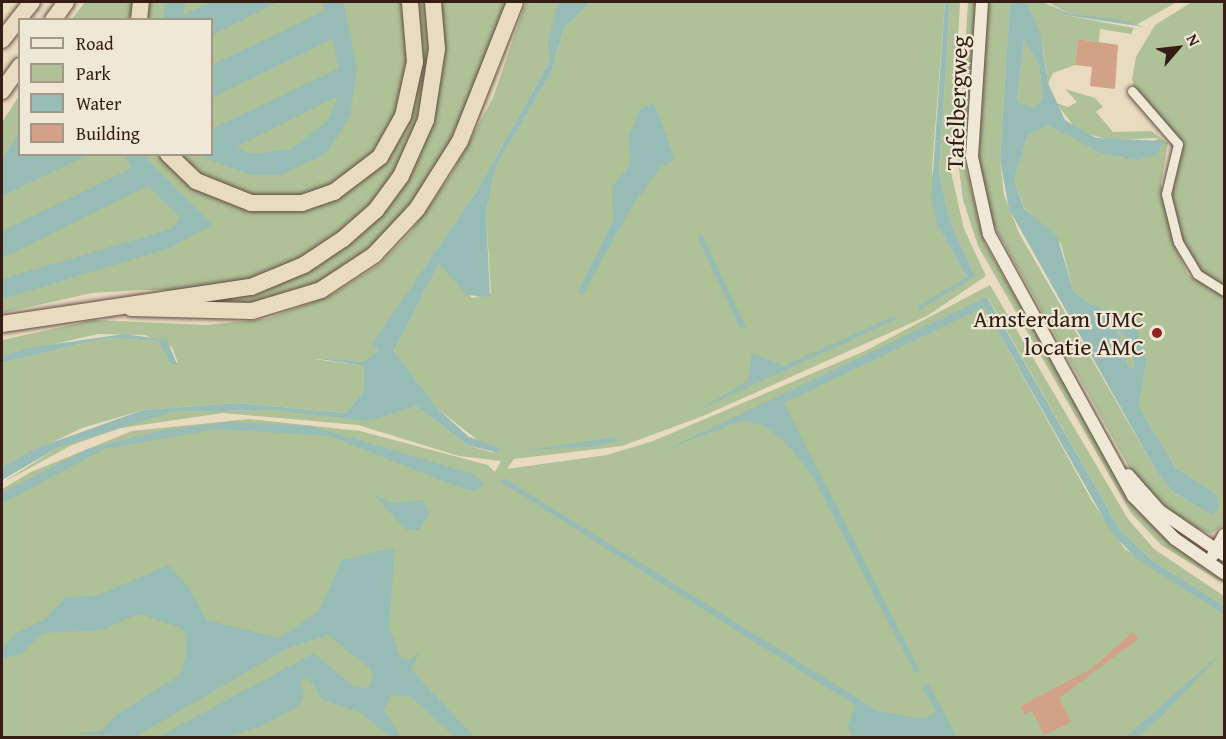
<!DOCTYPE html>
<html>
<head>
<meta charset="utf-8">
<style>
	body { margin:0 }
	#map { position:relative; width:1226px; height:739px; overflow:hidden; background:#e8dbc0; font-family:"Gentium Book Plus",serif }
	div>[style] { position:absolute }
	.green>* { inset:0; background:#afc197 }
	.water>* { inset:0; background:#97bbb5 }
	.building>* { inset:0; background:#d3a187 }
	.roads { filter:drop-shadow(0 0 2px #624c3f) drop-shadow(0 0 2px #624c3f) }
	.street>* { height:9px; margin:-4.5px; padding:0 4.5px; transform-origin:4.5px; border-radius:4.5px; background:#f0e8d6 }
	.secondary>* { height:12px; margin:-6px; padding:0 6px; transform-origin:6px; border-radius:6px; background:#f0e8d6 }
	.highway>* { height:16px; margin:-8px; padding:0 8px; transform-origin:8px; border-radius:8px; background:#e8dbc0 }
	.dots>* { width:16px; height:16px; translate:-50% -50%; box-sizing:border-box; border:3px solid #f0e8d6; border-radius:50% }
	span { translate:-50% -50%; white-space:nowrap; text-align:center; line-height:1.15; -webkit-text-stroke:4.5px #f0e8d6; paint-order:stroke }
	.street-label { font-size:24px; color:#351d14 }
	.poi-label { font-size:24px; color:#351d14 }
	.right { translate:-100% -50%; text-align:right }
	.frame { position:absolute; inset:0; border:3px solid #351d14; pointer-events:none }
	.legend { position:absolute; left:18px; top:18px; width:195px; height:138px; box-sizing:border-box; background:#f0e8d6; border:2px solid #a59788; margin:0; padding:8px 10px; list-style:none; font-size:18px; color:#351d14 }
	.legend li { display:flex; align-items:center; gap:12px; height:30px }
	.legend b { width:30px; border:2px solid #a59788 }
	.north { position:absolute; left:1148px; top:18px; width:60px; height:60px; -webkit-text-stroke:4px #f0e8d6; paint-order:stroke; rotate:62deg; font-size:16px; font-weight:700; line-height:24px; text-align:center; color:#351d14 }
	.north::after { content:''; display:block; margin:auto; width:21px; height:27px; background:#351d14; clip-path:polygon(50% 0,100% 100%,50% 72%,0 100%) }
</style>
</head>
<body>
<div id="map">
	<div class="green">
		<i style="clip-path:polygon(85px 2px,511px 2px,463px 129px,395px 230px,314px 289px,213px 311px,180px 290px,140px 290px,92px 293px,2px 313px,2px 122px,19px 96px,20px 154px,212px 154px,212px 20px,72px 19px)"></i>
		<i style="clip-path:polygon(526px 2px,558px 2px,550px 61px,476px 192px,372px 344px,378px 350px,365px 362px,313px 359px,364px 366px,363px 391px,346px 413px,237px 403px,143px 410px,82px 428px,2px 467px,2px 363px,106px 338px,158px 341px,170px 362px,178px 363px,172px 347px,145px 335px,98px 334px,2px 356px,2px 340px,94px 320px,206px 325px,266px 319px,330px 296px,380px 264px,410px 233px,451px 175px,493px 98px)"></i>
		<i style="clip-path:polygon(591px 2px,945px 2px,932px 169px,938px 227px,967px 277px,975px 276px,950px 221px,939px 173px,950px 2px,960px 2px,951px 172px,964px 229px,986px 276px,927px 316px,703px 416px,622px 446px,514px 459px,507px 469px,607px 455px,653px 441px,865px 351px,990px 285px,1128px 519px,1154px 549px,1224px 596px,1224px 606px,1152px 560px,1121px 531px,990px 301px,987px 297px,981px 301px,1092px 501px,1125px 549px,1224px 615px,1224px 737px,2px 737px,2px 489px,31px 472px,132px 431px,249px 419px,360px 431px,488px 465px,495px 472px,501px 461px,459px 456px,358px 425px,223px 413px,121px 428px,72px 445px,2px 483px,59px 447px,142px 418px,172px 412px,271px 410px,376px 419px,389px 410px,416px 406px,467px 445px,494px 453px,438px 409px,394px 351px,439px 264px,472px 298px,491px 293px,486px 212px,496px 166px,551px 73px,564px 28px)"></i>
		<i style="clip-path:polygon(968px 2px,976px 2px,966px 169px,985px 244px,1138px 511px,1169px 541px,1224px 579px,1223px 583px,1161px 545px,1131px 513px,978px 246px,963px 200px,958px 161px)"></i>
		<i style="clip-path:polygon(988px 2px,1010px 2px,1000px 160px,1004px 195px,1019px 233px,1158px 474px,1173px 492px,1212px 515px,1216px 494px,1176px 468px,1139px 407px,1147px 360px,1135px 325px,1085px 301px,1073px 290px,1061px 244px,1024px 207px,1014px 180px,1028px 135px,1048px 124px,1102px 154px,1125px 158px,1159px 138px,1109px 140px,1078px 131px,1056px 103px,1068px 107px,1077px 102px,1065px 89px,1095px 98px,1103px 107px,1096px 112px,1113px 132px,1151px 131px,1168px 143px,1161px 184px,1174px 243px,1188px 275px,1224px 296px,1224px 524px,1211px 534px,1180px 522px,1138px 483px,987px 213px,977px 156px)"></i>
		<i style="clip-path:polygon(1027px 2px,1043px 2px,1065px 15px,1134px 28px,1131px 34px,1100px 29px,1099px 42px,1078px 39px,1075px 65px,1053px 73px,1048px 83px,1043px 48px)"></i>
		<i style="clip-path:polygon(1048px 2px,1177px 2px,1136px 25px,1069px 14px)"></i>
		<i style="clip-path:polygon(1192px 2px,1224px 2px,1224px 287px,1203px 275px,1180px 235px,1169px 184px,1183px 145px,1134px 88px,1132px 79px,1136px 57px,1155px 25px)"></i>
		<i style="clip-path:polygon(1024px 40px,1039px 65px,1043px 97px,1034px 108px,1017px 101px)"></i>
		<i style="clip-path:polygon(1118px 330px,1132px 344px,1134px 369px,1128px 366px)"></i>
	</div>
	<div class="water">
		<i style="clip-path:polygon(165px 2px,186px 2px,183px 15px,211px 2px,278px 2px,212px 35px,212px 20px,163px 19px)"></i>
		<i style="clip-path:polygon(evenodd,322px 2px,343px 2px,357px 68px,350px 116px,336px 140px,325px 154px,281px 175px,253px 175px,209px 160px,202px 155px,212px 154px,212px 129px,339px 68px,332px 39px,212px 98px,212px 65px,324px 11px,322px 2px,338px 96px,328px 120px,291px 149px,252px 154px,236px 147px,338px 96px)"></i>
		<i style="clip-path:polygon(558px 2px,591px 2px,564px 28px,551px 73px,496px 166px,486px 212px,490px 297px,467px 295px,439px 264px,394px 351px,438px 409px,469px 437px,498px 447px,499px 453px,467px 445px,416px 406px,370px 421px,271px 410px,172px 412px,59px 447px,2px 480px,2px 467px,37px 448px,143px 410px,237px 403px,346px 413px,363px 391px,364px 366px,313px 358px,364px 362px,378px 350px,371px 345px,476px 192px,550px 61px,548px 43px)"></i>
		<i style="clip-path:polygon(945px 2px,950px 2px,939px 173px,950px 221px,975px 276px,920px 310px,918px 306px,967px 277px,938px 227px,931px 199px)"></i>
		<i style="clip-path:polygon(evenodd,1010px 2px,1027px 2px,1040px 32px,1048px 83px,1065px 120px,1096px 138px,1163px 141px,1157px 155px,1137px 160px,1102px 154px,1048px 125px,1028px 135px,1014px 180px,1024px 208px,1057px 236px,1073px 290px,1085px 301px,1135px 324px,1147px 360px,1139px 407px,1176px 468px,1216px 494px,1219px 507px,1212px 515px,1173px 492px,1158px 474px,1009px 209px,1000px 160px,1010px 2px,1024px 40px,1039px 65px,1043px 97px,1034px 108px,1017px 101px,1024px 40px,1010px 2px,1118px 330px,1132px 344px,1134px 369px,1128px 366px,1118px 330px)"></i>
		<i style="clip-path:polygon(1043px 2px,1069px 14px,1117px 19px,1144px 27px,1065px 15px)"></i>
		<i style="clip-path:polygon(654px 103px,675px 159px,660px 168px,630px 210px,582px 296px,578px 291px,613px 221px,612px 187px,630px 165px,629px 135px,640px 109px)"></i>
		<i style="clip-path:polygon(19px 133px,20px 154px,88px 155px,2px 196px,2px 159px)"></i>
		<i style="clip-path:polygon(125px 155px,143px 155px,213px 225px,167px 249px,2px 299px,2px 279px,171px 229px,181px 218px,148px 186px,2px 258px,2px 231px,132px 168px)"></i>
		<i style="clip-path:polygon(702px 234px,720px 273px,746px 327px,741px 329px,697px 237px)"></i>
		<i style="clip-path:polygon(987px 297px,1121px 531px,1152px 560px,1224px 606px,1224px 615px,1136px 558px,1112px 533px,984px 307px,784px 403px,920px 671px,915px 673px,811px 474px,786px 443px,764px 426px,742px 420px,663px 451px)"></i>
		<i style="clip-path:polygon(894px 316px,897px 319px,696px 411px,748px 381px,752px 353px,784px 366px)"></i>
		<i style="clip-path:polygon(124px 334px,167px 340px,177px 364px,171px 364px,158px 341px,106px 338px,2px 363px,2px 356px,28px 348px)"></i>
		<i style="clip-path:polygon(229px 422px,311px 426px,474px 474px,485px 485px,475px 491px,453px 485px,330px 436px,217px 429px,104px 449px,2px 504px,2px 493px,87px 449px,163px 430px)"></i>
		<i style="clip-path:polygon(616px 437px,617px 441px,596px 446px,519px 451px)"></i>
		<i style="clip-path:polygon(504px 478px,878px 711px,924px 719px,936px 712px,922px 687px,928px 683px,957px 737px,852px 737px,848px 726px,855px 705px,501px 482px)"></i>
		<i style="clip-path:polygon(373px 494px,392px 503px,424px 500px,429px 515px,419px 530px,406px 530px)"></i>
		<i style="clip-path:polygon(395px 547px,389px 626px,401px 658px,408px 661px,420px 652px,411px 669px,474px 737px,455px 737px,411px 697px,391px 695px,384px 710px,401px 737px,389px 737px,363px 714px,323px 700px,308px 678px,300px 681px,304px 694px,300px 705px,262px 726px,226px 737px,158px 737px,314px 653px,352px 685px,368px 689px,373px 677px,369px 668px,328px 635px,288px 648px,135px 737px,74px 733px,101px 731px,116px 715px,180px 675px,186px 655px,186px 634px,179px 627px,138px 614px,102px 630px,43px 633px,22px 653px,2px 659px,2px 648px,16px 633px,45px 619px,66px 597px,96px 596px,168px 565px,188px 586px,206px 620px,279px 638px,318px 612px,342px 560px)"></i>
		<i style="clip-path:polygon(1224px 650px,1159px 719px,1136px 737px,1126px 737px)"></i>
	</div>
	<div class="building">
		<i style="clip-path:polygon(1078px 39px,1118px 45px,1115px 89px,1090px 86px,1092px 67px,1075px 65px)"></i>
		<i style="clip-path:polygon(1133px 632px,1138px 639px,1059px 698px,1071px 722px,1044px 735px,1032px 711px,1024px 714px,1021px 706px,1091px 669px)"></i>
	</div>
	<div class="roads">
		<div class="street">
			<i style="left:1132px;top:91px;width:70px;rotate:49deg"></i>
			<i style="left:1178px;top:144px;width:51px;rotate:103.5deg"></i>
			<i style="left:1166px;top:194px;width:49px;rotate:76deg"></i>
			<i style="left:1178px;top:242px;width:37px;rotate:59deg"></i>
			<i style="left:1197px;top:274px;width:32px;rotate:32deg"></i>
		</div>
		<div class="secondary">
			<i style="left:982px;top:2px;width:155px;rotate:93.7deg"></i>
			<i style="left:972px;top:157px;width:79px;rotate:77.6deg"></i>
			<i style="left:989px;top:234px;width:299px;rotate:61.2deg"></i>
			<i style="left:1133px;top:496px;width:60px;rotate:45.7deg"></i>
			<i style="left:1175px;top:539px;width:60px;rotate:34.8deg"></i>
			<i style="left:1128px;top:475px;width:48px;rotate:48.4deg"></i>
			<i style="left:1160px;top:511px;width:78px;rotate:34.5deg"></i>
			<i style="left:1213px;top:555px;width:23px;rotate:-61deg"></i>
		</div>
		<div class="highway">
			<i style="left:53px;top:20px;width:22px;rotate:-54deg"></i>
			<i style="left:139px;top:20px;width:18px;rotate:-84deg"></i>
			<i style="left:2px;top:40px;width:48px;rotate:-51.7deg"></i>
			<i style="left:2px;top:91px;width:31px;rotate:-54deg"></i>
			<i style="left:168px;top:154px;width:39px;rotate:44deg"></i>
			<i style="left:196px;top:181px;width:59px;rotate:21.8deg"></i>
			<i style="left:251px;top:203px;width:51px"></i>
			<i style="left:302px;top:203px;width:34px;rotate:-19deg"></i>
			<i style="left:334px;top:192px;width:58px;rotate:-37.3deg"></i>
			<i style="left:380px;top:157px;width:47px;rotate:-60.7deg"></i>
			<i style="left:403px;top:116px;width:55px;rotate:-77.5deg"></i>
			<i style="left:415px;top:62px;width:60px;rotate:-94.8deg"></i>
			<i style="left:131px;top:308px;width:121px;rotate:1.4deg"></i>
			<i style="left:252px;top:311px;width:72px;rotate:-16.9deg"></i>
			<i style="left:321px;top:290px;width:64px;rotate:-33.4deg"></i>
			<i style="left:374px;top:255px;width:63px;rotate:-46.9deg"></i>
			<i style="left:417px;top:209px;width:80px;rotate:-57.7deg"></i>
			<i style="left:460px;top:141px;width:149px;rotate:-68.4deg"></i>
			<i style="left:2px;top:324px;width:252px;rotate:-8.5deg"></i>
			<i style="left:251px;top:287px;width:57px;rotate:-22.5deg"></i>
			<i style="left:304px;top:265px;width:47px;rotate:-33.7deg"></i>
			<i style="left:343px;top:239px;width:44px;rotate:-41.3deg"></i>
			<i style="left:376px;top:210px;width:42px;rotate:-53.7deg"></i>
			<i style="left:401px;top:176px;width:61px;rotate:-65.9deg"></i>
			<i style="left:426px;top:120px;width:72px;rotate:-81.2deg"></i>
			<i style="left:437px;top:49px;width:47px;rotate:-94.9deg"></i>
		</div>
	</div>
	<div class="dots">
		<i style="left:1157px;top:333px;background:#8f2418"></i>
	</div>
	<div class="street-label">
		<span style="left:957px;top:103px;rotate:-88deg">Tafelbergweg</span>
	</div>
	<div class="poi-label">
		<span class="right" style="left:1144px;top:333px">Amsterdam UMC<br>locatie AMC</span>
	</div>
	<div class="frame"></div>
	<ul class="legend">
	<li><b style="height:8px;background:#f0e8d6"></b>Road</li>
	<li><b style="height:16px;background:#afc197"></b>Park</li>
	<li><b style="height:16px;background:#97bbb5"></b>Water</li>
	<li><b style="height:16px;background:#d3a187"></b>Building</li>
	</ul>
	<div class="north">N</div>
</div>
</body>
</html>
